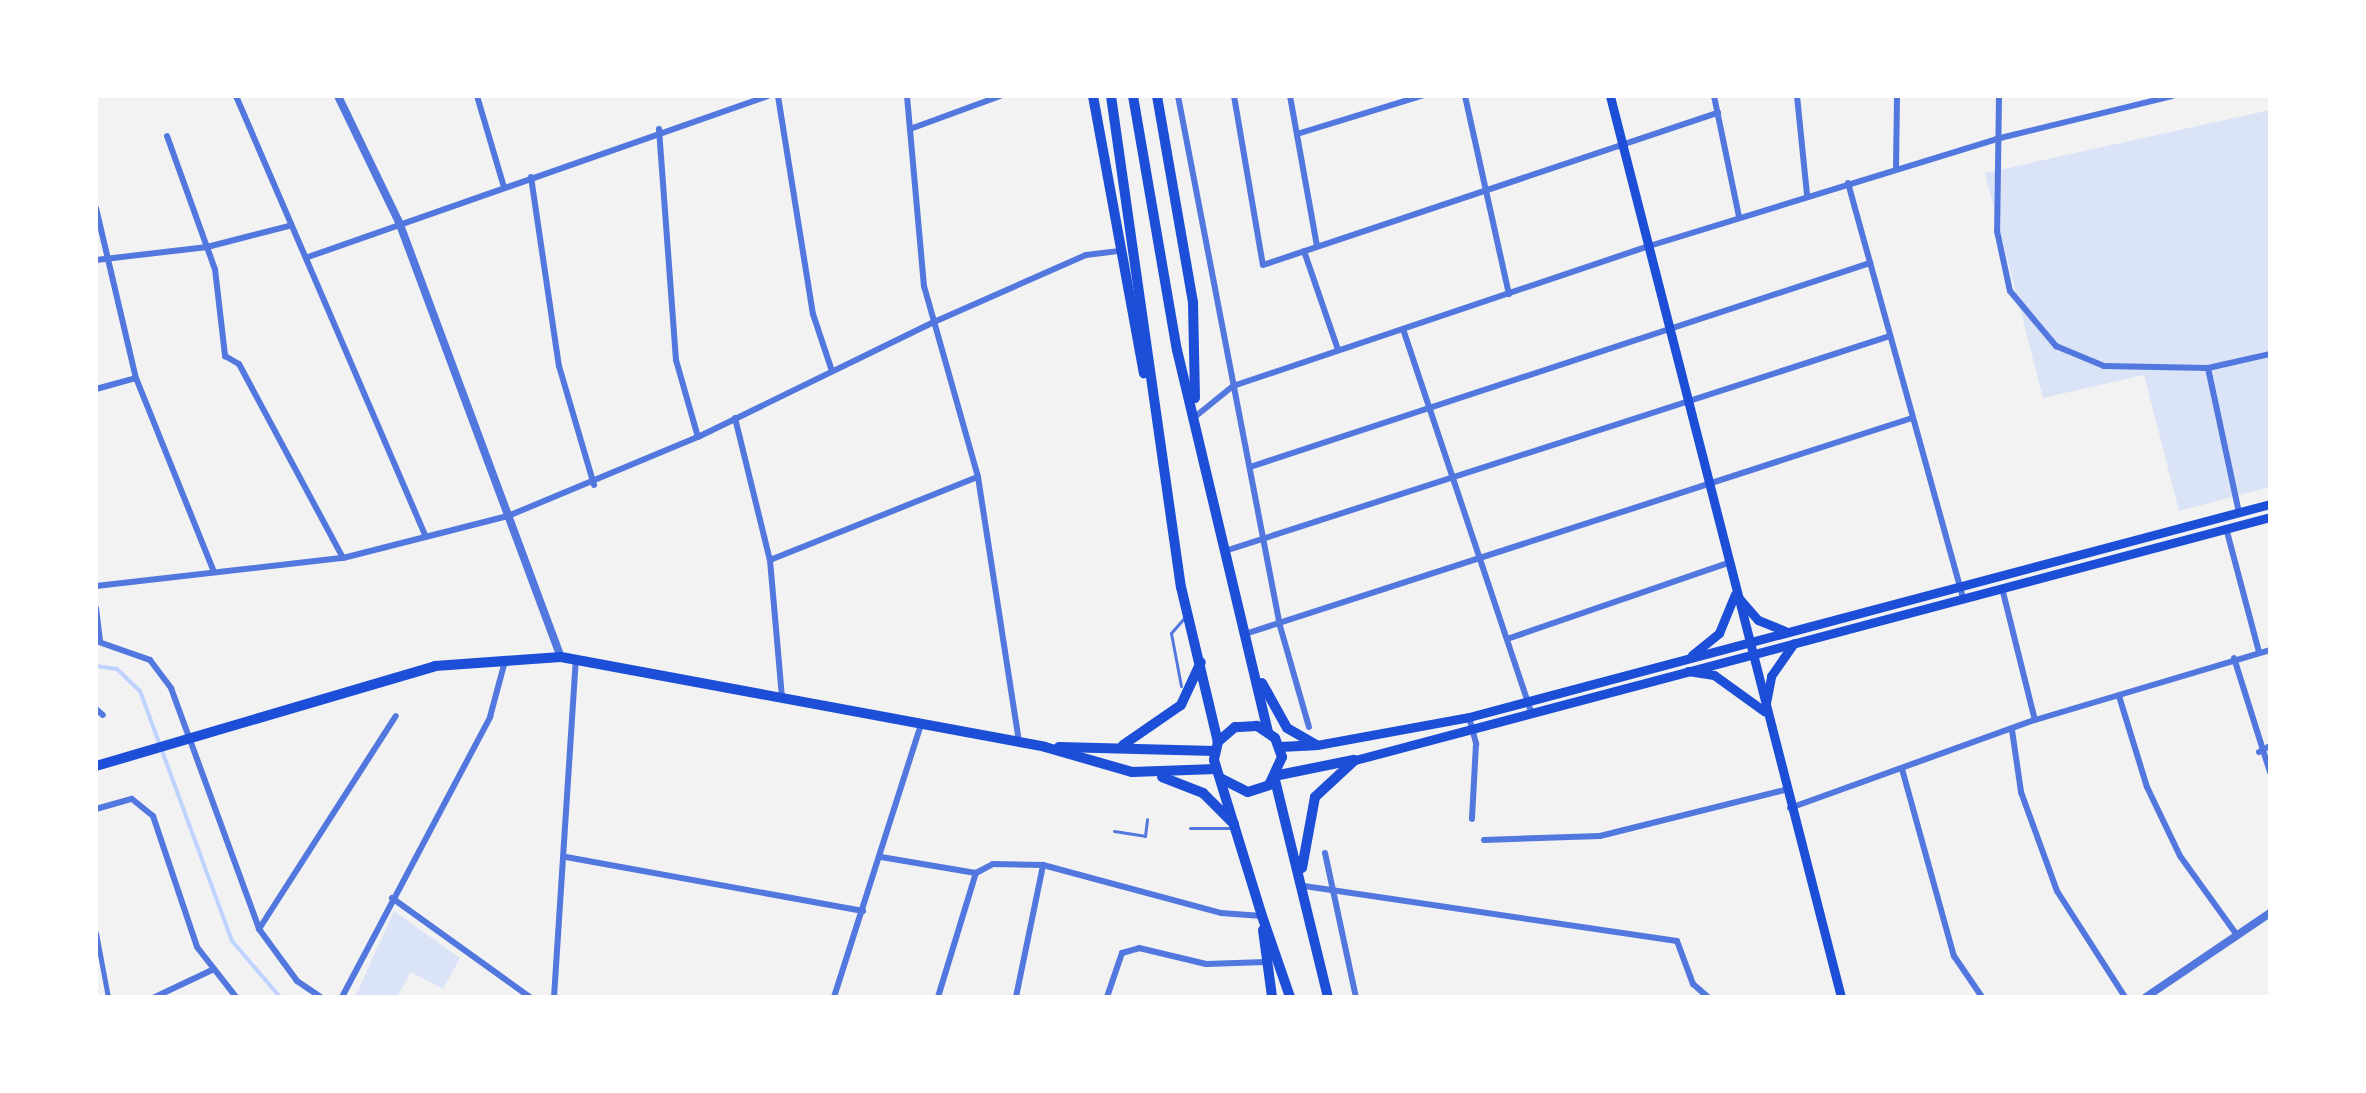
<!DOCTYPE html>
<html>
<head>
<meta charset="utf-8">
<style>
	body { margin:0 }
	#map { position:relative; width:2366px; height:1093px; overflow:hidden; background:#f2f2f2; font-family:Poppins,sans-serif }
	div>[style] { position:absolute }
	.green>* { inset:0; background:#dbe4f7 }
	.stream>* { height:4px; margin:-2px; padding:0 2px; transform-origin:2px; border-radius:2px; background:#bfd3fe }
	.service>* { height:3px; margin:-1.5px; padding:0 1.5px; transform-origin:1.5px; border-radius:1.5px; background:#5277de }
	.pedestrian>* { height:5px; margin:-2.5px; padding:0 2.5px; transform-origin:2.5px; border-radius:2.5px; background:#5277de }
	.minor>* { height:6px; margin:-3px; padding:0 3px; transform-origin:3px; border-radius:3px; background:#5277de }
	.tertiary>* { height:8px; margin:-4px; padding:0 4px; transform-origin:4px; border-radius:4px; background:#5277de }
	.secondary>* { height:9px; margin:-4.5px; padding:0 4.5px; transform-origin:4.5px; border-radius:4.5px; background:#1d4ed8 }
	.primary>* { height:10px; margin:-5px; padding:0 5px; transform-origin:5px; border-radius:5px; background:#1d4ed8 }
	.trunk>* { height:10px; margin:-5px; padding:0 5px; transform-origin:5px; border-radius:5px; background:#1d4ed8 }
	span { translate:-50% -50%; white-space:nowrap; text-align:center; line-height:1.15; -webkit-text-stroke:7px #fff; paint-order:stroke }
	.frame { position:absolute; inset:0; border:98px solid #fff; pointer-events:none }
</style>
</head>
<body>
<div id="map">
	<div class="green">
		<i style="clip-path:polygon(2270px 110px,2270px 487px,2179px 511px,2144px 375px,2043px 398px,1985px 173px)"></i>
		<i style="clip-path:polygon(394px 911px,460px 958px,443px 989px,411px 972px,397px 997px,355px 997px)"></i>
	</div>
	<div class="stream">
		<i style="left:96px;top:666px;width:21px;rotate:8deg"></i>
		<i style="left:117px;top:669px;width:32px;rotate:44deg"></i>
		<i style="left:140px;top:691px;width:266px;rotate:69.8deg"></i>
		<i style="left:232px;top:941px;width:74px;rotate:49.4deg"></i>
	</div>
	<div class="service">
		<i style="left:1181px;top:686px;width:54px;rotate:-100.7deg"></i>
		<i style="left:1171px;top:633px;width:21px;rotate:-49deg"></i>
		<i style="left:1190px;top:828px;width:40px"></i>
		<i style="left:1114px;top:831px;width:31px;rotate:9deg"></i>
		<i style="left:1145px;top:836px;width:17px;rotate:-83deg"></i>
	</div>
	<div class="pedestrian">
		<i style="left:96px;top:933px;width:65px;rotate:79.4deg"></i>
	</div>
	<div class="minor">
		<i style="left:236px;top:96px;width:477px;rotate:66.7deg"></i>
		<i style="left:477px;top:96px;width:95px;rotate:73.5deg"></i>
		<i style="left:778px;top:96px;width:221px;rotate:80.9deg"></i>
		<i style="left:813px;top:314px;width:60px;rotate:71.6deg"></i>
		<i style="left:907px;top:96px;width:191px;rotate:84.9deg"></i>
		<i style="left:924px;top:286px;width:198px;rotate:74.2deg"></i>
		<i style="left:978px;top:477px;width:269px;rotate:81.2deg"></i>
		<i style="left:1178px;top:96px;width:540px;rotate:79.11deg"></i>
		<i style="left:1280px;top:626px;width:105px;rotate:74deg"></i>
		<i style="left:1234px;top:96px;width:171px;rotate:80.3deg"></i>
		<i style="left:1263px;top:265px;width:480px;rotate:-18.5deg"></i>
		<i style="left:1290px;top:96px;width:152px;rotate:79.8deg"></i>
		<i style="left:1465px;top:96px;width:203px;rotate:77.5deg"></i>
		<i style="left:1714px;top:96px;width:124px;rotate:78.3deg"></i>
		<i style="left:1797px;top:96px;width:100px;rotate:84.2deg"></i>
		<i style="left:1999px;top:96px;width:135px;rotate:90.8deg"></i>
		<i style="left:1997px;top:231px;width:61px;rotate:77.8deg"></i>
		<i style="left:2010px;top:291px;width:72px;rotate:50.1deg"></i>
		<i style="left:2056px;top:346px;width:52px;rotate:22.6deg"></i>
		<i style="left:2104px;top:366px;width:104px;rotate:1.1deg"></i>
		<i style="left:2208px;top:368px;width:148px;rotate:77.9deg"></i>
		<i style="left:659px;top:129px;width:232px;rotate:85.8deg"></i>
		<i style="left:676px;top:360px;width:80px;rotate:74.1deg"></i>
		<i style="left:698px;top:437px;width:263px;rotate:-26deg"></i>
		<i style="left:934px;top:322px;width:166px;rotate:-23.8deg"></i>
		<i style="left:1086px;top:255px;width:34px;rotate:-7deg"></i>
		<i style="left:910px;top:129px;width:96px;rotate:-20.1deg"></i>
		<i style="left:1297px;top:134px;width:130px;rotate:-17deg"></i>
		<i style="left:167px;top:136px;width:141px;rotate:70.2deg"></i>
		<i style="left:215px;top:269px;width:88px;rotate:83.4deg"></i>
		<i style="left:225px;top:356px;width:16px;rotate:30deg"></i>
		<i style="left:239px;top:364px;width:220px;rotate:61.8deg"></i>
		<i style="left:1896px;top:169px;width:73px;rotate:-89.2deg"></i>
		<i style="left:531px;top:177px;width:191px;rotate:81.6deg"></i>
		<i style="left:559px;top:366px;width:124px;rotate:73.6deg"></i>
		<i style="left:1848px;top:183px;width:430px;rotate:74.5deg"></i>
		<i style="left:96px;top:208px;width:175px;rotate:76.8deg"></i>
		<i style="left:136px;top:378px;width:209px;rotate:68.1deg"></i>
		<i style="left:1304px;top:251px;width:105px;rotate:71deg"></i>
		<i style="left:308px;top:257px;width:488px;rotate:-19.3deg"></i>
		<i style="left:96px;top:260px;width:112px;rotate:-6.7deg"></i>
		<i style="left:207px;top:247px;width:85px;rotate:-14.4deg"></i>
		<i style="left:1403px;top:329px;width:403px;rotate:71.5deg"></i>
		<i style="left:2208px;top:368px;width:64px;rotate:-12.7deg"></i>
		<i style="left:96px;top:389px;width:41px;rotate:-15.4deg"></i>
		<i style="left:1196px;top:416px;width:48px;rotate:-39deg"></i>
		<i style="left:1233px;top:386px;width:436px;rotate:-18.6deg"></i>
		<i style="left:1646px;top:247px;width:366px;rotate:-17.1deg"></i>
		<i style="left:1996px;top:139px;width:181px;rotate:-13.7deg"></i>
		<i style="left:735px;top:418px;width:146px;rotate:76.2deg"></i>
		<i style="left:770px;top:560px;width:138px;rotate:85deg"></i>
		<i style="left:1250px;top:467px;width:653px;rotate:-18.21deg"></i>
		<i style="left:2226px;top:528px;width:128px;rotate:75.1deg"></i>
		<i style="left:1228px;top:550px;width:696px;rotate:-17.91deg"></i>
		<i style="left:770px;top:560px;width:224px;rotate:-21.8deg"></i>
		<i style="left:96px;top:586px;width:249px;rotate:-6.5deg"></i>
		<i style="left:343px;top:558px;width:170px;rotate:-14.3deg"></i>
		<i style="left:508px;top:516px;width:206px;rotate:-22.6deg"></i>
		<i style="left:2002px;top:588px;width:136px;rotate:76deg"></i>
		<i style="left:96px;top:608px;width:33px;rotate:83deg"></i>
		<i style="left:1248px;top:633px;width:698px;rotate:-17.94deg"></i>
		<i style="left:1507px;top:639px;width:234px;rotate:-19deg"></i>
		<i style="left:96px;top:641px;width:57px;rotate:19.4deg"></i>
		<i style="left:150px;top:660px;width:35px;rotate:53deg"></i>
		<i style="left:171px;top:688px;width:257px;rotate:69.9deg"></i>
		<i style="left:259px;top:929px;width:64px;rotate:53.8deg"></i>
		<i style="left:297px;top:981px;width:29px;rotate:34deg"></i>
		<i style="left:2234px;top:658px;width:120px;rotate:72.5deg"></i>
		<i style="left:2119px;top:696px;width:95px;rotate:72.9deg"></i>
		<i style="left:2147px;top:787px;width:76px;rotate:64.4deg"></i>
		<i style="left:2180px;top:856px;width:97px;rotate:54.2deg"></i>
		<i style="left:96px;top:709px;width:9px;rotate:41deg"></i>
		<i style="left:1469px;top:717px;width:28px;rotate:75deg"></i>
		<i style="left:1476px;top:744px;width:75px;rotate:93.1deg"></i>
		<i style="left:2012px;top:730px;width:63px;rotate:81.7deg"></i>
		<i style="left:2021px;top:792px;width:105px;rotate:70deg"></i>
		<i style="left:2057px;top:891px;width:126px;rotate:57.3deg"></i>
		<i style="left:2259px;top:752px;width:13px;rotate:-29deg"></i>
		<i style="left:1902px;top:769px;width:194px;rotate:74.5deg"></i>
		<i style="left:1954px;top:956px;width:50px;rotate:55.7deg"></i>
		<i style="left:1790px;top:808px;width:260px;rotate:-19.8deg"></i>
		<i style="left:2035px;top:720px;width:245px;rotate:-16.6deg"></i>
		<i style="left:96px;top:809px;width:37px;rotate:-16deg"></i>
		<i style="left:132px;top:799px;width:27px;rotate:39deg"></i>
		<i style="left:153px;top:816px;width:138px;rotate:71.4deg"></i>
		<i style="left:197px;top:947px;width:63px;rotate:52deg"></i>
		<i style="left:1484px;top:840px;width:116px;rotate:-2deg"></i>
		<i style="left:1600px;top:836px;width:191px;rotate:-14deg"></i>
		<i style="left:1325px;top:853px;width:147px;rotate:77.9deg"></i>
		<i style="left:566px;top:857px;width:302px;rotate:10.3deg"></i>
		<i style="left:881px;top:857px;width:96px;rotate:9.6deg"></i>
		<i style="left:976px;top:873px;width:19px;rotate:-28deg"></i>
		<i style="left:993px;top:864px;width:50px;rotate:1.1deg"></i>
		<i style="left:1043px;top:865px;width:184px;rotate:15.1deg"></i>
		<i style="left:1221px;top:913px;width:41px;rotate:4.2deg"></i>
		<i style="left:1304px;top:886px;width:377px;rotate:8.4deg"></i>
		<i style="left:1677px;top:941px;width:46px;rotate:69.6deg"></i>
		<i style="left:1693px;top:984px;width:20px;rotate:41deg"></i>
		<i style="left:392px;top:898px;width:170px;rotate:35.7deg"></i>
		<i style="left:259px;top:929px;width:253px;rotate:-57.3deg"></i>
		<i style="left:155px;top:997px;width:63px;rotate:-25.3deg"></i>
		<i style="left:342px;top:997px;width:317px;rotate:-62.1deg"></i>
		<i style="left:490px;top:717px;width:58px;rotate:-75deg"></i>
		<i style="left:554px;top:997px;width:338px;rotate:-86.3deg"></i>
		<i style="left:834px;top:997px;width:287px;rotate:-72.3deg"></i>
		<i style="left:938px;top:997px;width:130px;rotate:-73deg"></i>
		<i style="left:1016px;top:997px;width:135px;rotate:-78.4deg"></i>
		<i style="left:1107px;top:997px;width:46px;rotate:-71.2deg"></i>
		<i style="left:1122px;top:953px;width:18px;rotate:-16deg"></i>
		<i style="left:1139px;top:948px;width:69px;rotate:13.4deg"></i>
		<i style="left:1206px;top:964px;width:60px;rotate:-1.9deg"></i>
	</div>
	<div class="tertiary">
		<i style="left:338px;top:96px;width:140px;rotate:64.2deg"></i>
		<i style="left:399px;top:222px;width:464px;rotate:69.6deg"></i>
		<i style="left:2146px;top:997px;width:150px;rotate:-34.1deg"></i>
	</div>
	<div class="secondary">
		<i style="left:1610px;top:96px;width:930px;rotate:75.62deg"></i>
		<i style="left:1737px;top:596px;width:32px;rotate:49deg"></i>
		<i style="left:1758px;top:620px;width:29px;rotate:22deg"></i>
		<i style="left:1692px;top:655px;width:35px;rotate:-39deg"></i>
		<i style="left:1719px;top:633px;width:42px;rotate:-67.7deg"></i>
		<i style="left:1688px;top:671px;width:26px;rotate:9deg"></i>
		<i style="left:1714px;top:675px;width:62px;rotate:35.8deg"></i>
		<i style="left:1765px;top:708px;width:33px;rotate:-79deg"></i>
		<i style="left:1771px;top:676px;width:40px;rotate:-55.1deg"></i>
		<i style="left:1317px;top:745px;width:155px;rotate:-10.4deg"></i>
		<i style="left:1469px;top:717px;width:829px;rotate:-14.89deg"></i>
		<i style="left:1355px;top:760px;width:947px;rotate:-14.87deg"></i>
	</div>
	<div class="primary">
		<i style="left:1123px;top:745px;width:70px;rotate:-34.6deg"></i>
		<i style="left:1181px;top:705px;width:47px;rotate:-65.1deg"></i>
		<i style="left:1059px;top:747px;width:156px;rotate:1.5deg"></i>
		<i style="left:96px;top:766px;width:353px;rotate:-16.4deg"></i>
		<i style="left:435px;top:666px;width:126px;rotate:-4.1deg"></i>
		<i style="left:561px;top:657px;width:492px;rotate:10.5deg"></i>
		<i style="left:1045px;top:747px;width:91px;rotate:16deg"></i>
		<i style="left:1132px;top:772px;width:84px;rotate:-2deg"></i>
		<i style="left:1162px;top:777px;width:44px;rotate:21.3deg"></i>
		<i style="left:1203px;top:793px;width:44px;rotate:45deg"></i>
	</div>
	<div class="trunk">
		<i style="left:1093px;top:96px;width:282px;rotate:79.6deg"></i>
		<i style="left:1111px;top:96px;width:496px;rotate:81.9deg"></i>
		<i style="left:1181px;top:587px;width:159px;rotate:76.6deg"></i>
		<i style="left:1133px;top:96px;width:258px;rotate:80.2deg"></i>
		<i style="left:1177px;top:350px;width:392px;rotate:76.6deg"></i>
		<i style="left:1157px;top:96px;width:210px;rotate:80.1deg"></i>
		<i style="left:1193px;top:303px;width:95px;rotate:88.8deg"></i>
		<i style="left:1262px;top:683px;width:51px;rotate:60.9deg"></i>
		<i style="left:1287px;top:728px;width:34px;rotate:30deg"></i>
		<i style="left:1280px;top:747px;width:35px;rotate:-3deg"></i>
		<i style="left:1279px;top:775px;width:76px;rotate:-11.5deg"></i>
		<i style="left:1220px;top:778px;width:31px;rotate:27deg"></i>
		<i style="left:1248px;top:792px;width:22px;rotate:-18deg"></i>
		<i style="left:1269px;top:785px;width:31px;rotate:-65deg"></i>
		<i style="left:1282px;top:757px;width:20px;rotate:-110deg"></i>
		<i style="left:1275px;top:738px;width:22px;rotate:-146deg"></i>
		<i style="left:1257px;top:726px;width:22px;rotate:177deg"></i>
		<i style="left:1235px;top:727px;width:23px;rotate:139deg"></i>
		<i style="left:1218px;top:742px;width:18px;rotate:103deg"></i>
		<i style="left:1214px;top:760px;width:163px;rotate:72.9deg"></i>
		<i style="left:1262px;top:916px;width:86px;rotate:70.9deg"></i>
		<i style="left:1275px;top:780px;width:223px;rotate:76.3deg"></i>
		<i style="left:1302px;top:868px;width:72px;rotate:-79.6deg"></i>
		<i style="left:1315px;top:797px;width:54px;rotate:-42.8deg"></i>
		<i style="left:1263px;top:930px;width:68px;rotate:82.3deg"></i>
	</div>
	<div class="frame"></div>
</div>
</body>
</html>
